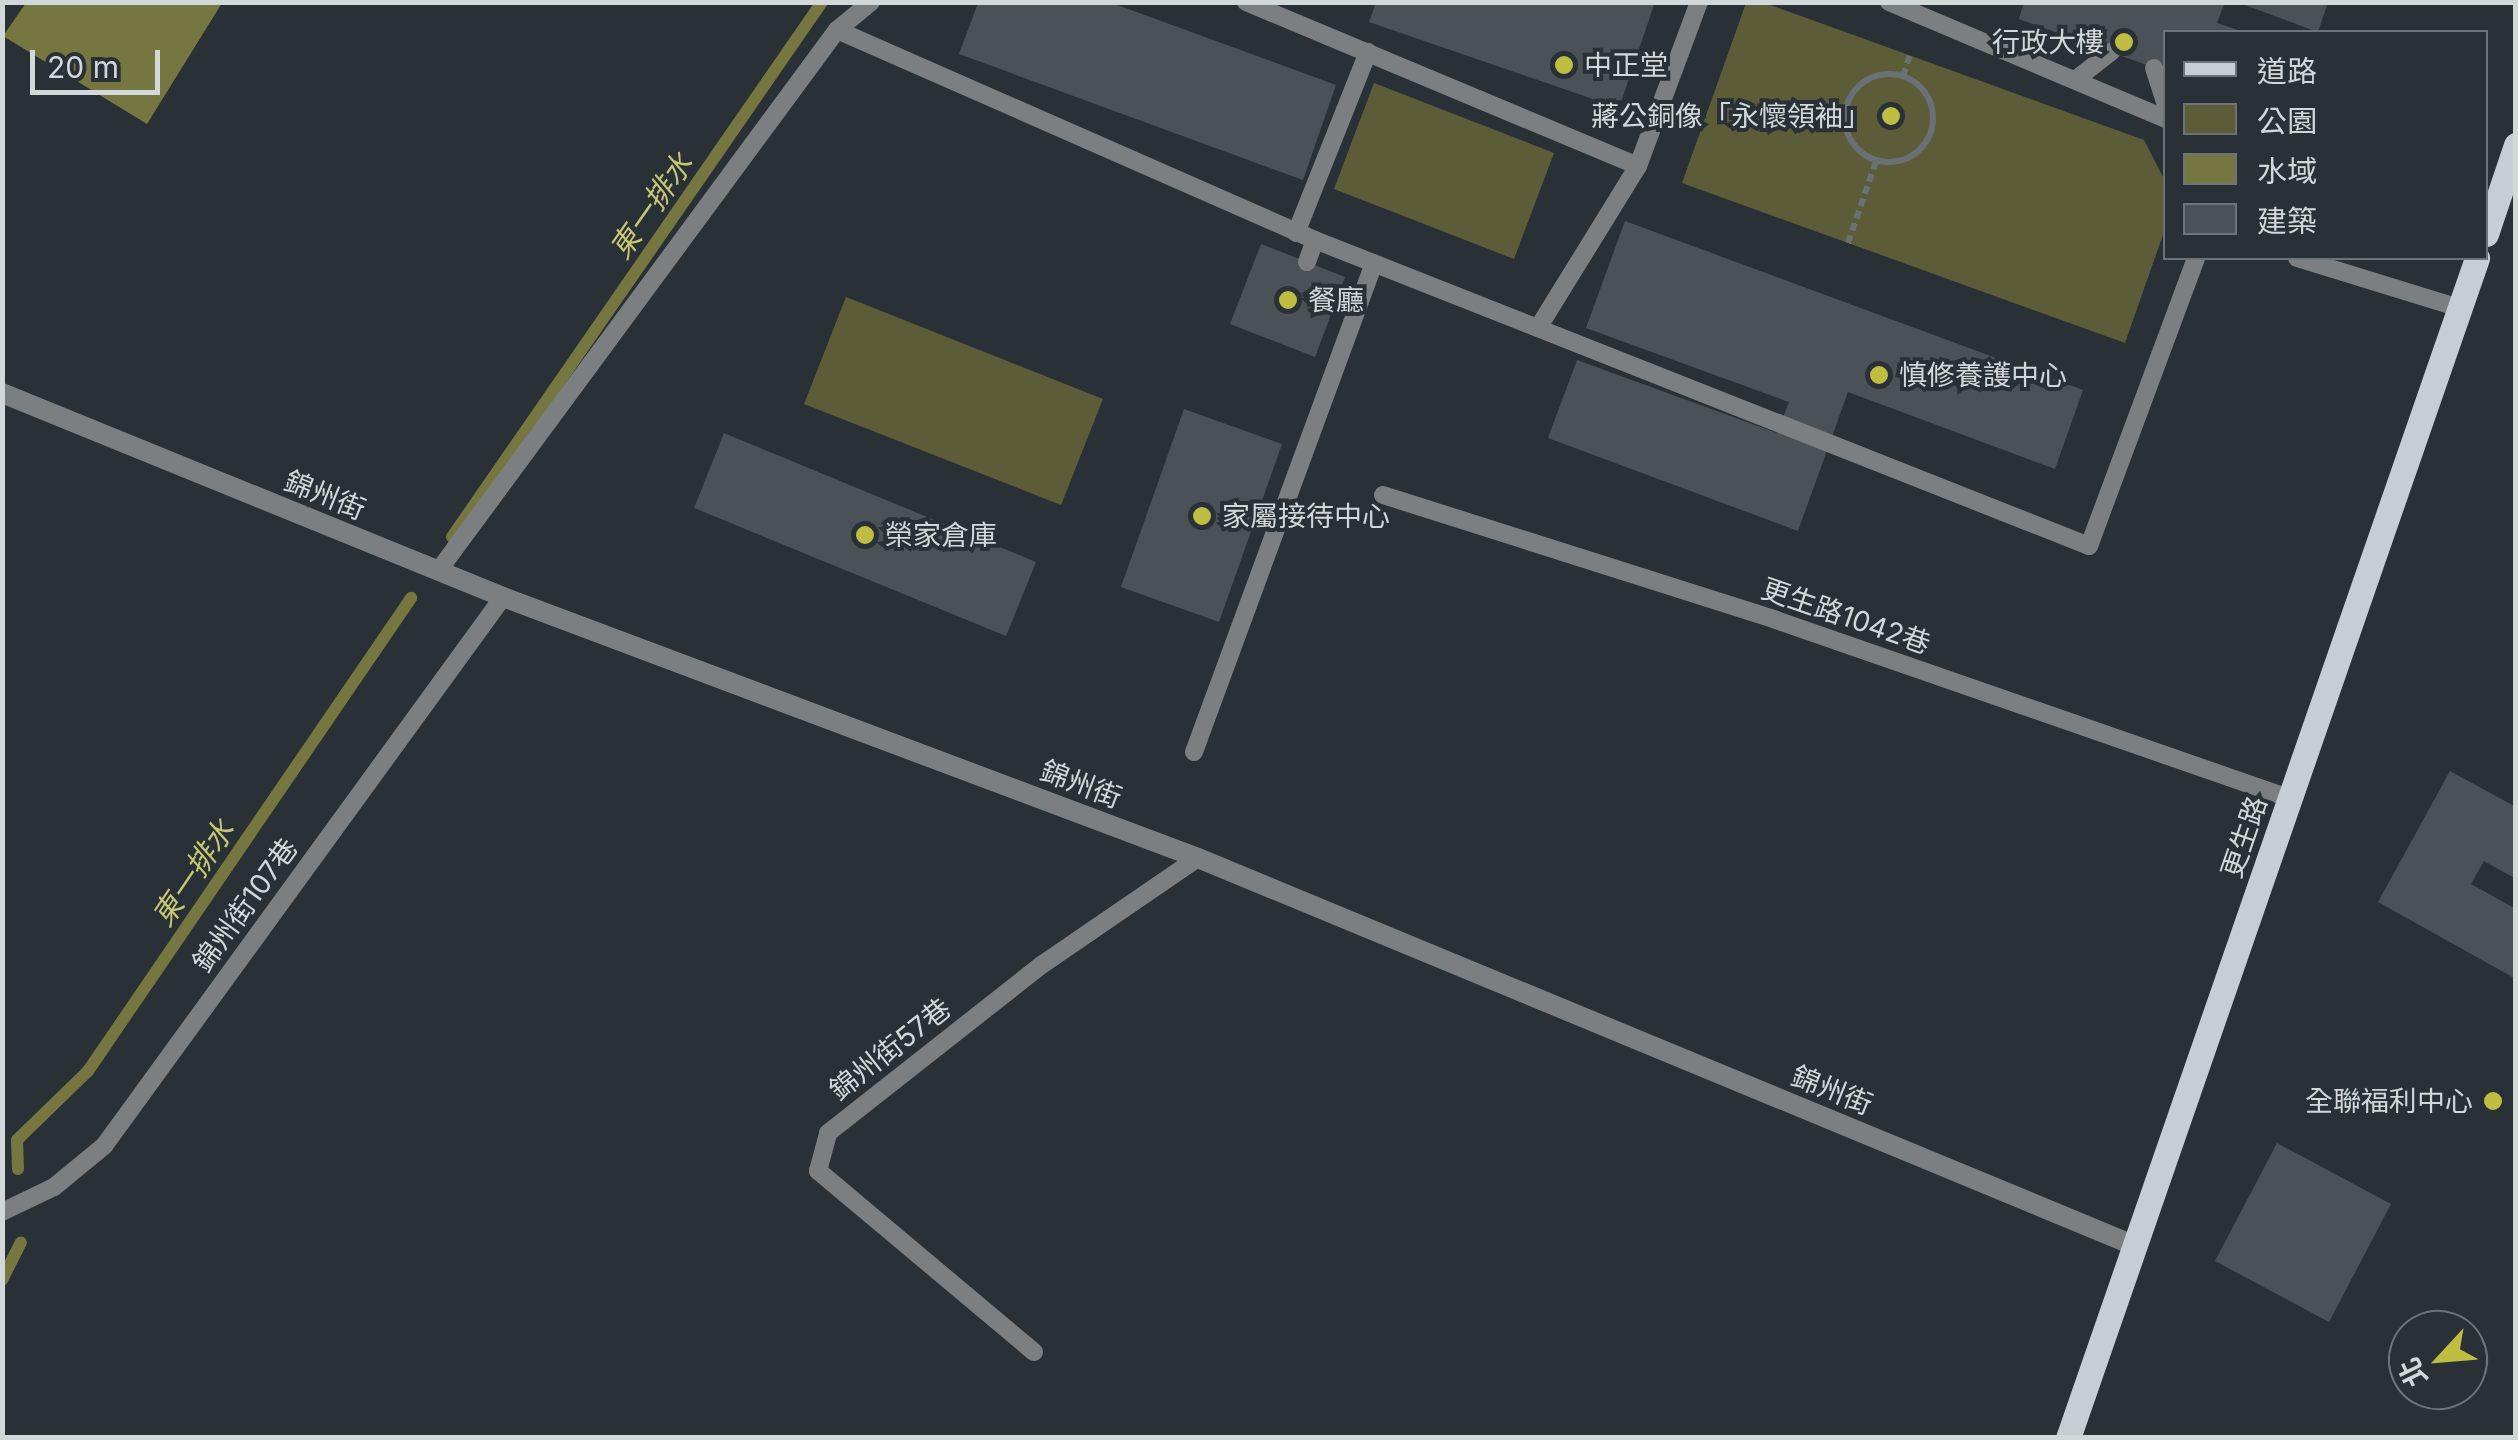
<!DOCTYPE html>
<html>
<head>
<meta charset="utf-8">
<style>
	body { margin:0 }
	#map { position:relative; width:2518px; height:1440px; overflow:hidden; background:#293136; font-family:Inter,"Noto Sans TC",sans-serif }
	div>[style] { position:absolute }
	.green>* { inset:0; background:#5c5d38 }
	.water>* { inset:0; background:#767740 }
	.stream>* { height:12px; margin:-6px; padding:0 6px; transform-origin:6px; border-radius:6px; background:#767740 }
	.building>* { inset:0; background:#4a5258 }
	.path>* { height:6px; margin-top:-3px; transform-origin:0; background:repeating-linear-gradient(90deg,#6a7175 0 8px,transparent 0 13px) }
	.path>.ring { margin:-3px; padding:0; box-sizing:content-box; background:none; border:6px solid #6a7175; border-radius:50% }
	.service>* { height:18px; margin:-9px; padding:0 9px; transform-origin:9px; border-radius:9px; background:#7b7f81 }
	.minor>* { height:20px; margin:-10px; padding:0 10px; transform-origin:10px; border-radius:10px; background:#7b7f81 }
	.primary>* { height:25px; margin:-12.5px; padding:0 12.5px; transform-origin:12.5px; border-radius:12.5px; background:#c6ced3 }
	.dots>* { width:28px; height:28px; translate:-50% -50%; box-sizing:border-box; border:5px solid #293136; border-radius:50% }
	span { translate:-50% -50%; white-space:nowrap; text-align:center; line-height:1.15; -webkit-text-stroke:8px #293136; paint-order:stroke }
	.poi-label { font-size:28px; color:#d2d7da }
	.right { translate:-100% -50%; text-align:right }
	.left { translate:0 -50%; text-align:left }
	.street-label { font-size:28px; color:#d2d7da }
	.water-label { font-size:30px; color:#c6c773; font-style:italic }
	.frame { position:absolute; inset:0; border:5px solid #d2d7da; pointer-events:none }
	.legend { position:absolute; left:2163px; top:30px; width:325px; height:230px; box-sizing:border-box; background:#293136; border:2px solid #6d7378; margin:0; padding:12px 18px; list-style:none; font-size:30px; color:#d2d7da }
	.legend li { display:flex; align-items:center; gap:20px; height:50px }
	.legend b { width:50px; border:2px solid #6d7378 }
	.north { position:absolute; left:2388px; top:1310px; width:100px; height:100px; box-sizing:border-box; background:#293136; border:2px solid #6d7378; border-radius:50%; rotate:244deg; font-size:28px; font-weight:700; line-height:40px; text-align:center; color:#d2d7da }
	.north::after { content:''; display:block; margin:auto; width:35px; height:45px; background:#bfbe42; clip-path:polygon(50% 0,100% 100%,50% 72%,0 100%) }
	.scale { position:absolute; left:30px; top:50px; width:130px; height:45px; box-sizing:border-box; border:5px solid #d2d7da; border-top:0; padding-left:12px; font-size:30px; line-height:35px; white-space:nowrap; color:#d2d7da; -webkit-text-stroke:8px #293136; paint-order:stroke }
</style>
</head>
<body>
<div id="map">
	<div class="green">
		<i style="clip-path:polygon(1746px 3px,1765px 3px,2144px 140px,2165px 181px,2165px 229px,2125px 343px,1682px 183px)"></i>
		<i style="clip-path:polygon(1374px 83px,1554px 153px,1514px 259px,1334px 189px)"></i>
		<i style="clip-path:polygon(846px 297px,1103px 399px,1061px 505px,804px 404px)"></i>
	</div>
	<div class="water">
		<i style="clip-path:polygon(26px 3px,26px 2px,222px 3px,147px 124px,3px 36px)"></i>
	</div>
	<div class="stream">
		<i style="left:452px;top:537px;width:650px;rotate:-55.33deg"></i>
		<i style="left:18px;top:1169px;width:29px;rotate:-92deg"></i>
		<i style="left:17px;top:1140px;width:99px;rotate:-44.2deg"></i>
		<i style="left:88px;top:1071px;width:573px;rotate:-55.67deg"></i>
		<i style="left:2px;top:1280px;width:42px;rotate:-63.4deg"></i>
	</div>
	<div class="building">
		<i style="clip-path:polygon(1376px 2px,1655px 2px,1619px 108px,1369px 22px)"></i>
		<i style="clip-path:polygon(2024px 2px,2225px 2px,2217px 23px,2244px 32px,2166px 32px,2166px 72px,2019px 19px)"></i>
		<i style="clip-path:polygon(2237px 2px,2328px 2px,2318px 32px)"></i>
		<i style="clip-path:polygon(978px 3px,1112px 3px,1336px 85px,1303px 180px,959px 54px)"></i>
		<i style="clip-path:polygon(1625px 221px,2083px 390px,2055px 469px,1848px 392px,1798px 531px,1548px 438px,1577px 360px,1777px 433px,1789px 402px,1586px 328px)"></i>
		<i style="clip-path:polygon(1261px 244px,1345px 277px,1315px 357px,1230px 324px)"></i>
		<i style="clip-path:polygon(1184px 409px,1282px 444px,1219px 622px,1121px 587px)"></i>
		<i style="clip-path:polygon(724px 433px,1036px 562px,1006px 636px,694px 508px)"></i>
		<i style="clip-path:polygon(2450px 771px,2516px 807px,2516px 879px,2484px 861px,2471px 884px,2516px 909px,2516px 979px,2378px 902px)"></i>
		<i style="clip-path:polygon(2277px 1143px,2391px 1204px,2329px 1322px,2215px 1261px)"></i>
	</div>
	<div class="path">
		<i class="ring" style="left:1845px;top:74px;width:82px;height:82px"></i>
		<i style="left:1903px;top:76px;width:22px;rotate:-72deg"></i>
		<i style="left:1848px;top:243px;width:87px;rotate:-71.1deg"></i>
	</div>
	<div class="service">
		<i style="left:871px;top:2px;width:44px;rotate:140.5deg"></i>
		<i style="left:837px;top:30px;width:522px;rotate:23.72deg"></i>
		<i style="left:1315px;top:240px;width:832px;rotate:21.57deg"></i>
		<i style="left:2089px;top:546px;width:307px;rotate:-69.6deg"></i>
		<i style="left:1246px;top:2px;width:425px;rotate:22.7deg"></i>
		<i style="left:1638px;top:166px;width:175px;rotate:-69.6deg"></i>
		<i style="left:1889px;top:2px;width:301px;rotate:22.9deg"></i>
		<i style="left:2154px;top:68px;width:38px;rotate:72deg"></i>
		<i style="left:2075px;top:80px;width:46px;rotate:-37.9deg"></i>
		<i style="left:1296px;top:233px;width:195px;rotate:-68.3deg"></i>
		<i style="left:2297px;top:258px;width:170px;rotate:17.1deg"></i>
		<i style="left:1307px;top:262px;width:23px;rotate:-70deg"></i>
		<i style="left:1538px;top:328px;width:190px;rotate:-58.3deg"></i>
		<i style="left:1383px;top:495px;width:412px;rotate:17.6deg"></i>
		<i style="left:1776px;top:620px;width:543px;rotate:19.14deg"></i>
		<i style="left:439px;top:570px;width:671px;rotate:-53.61deg"></i>
		<i style="left:1194px;top:752px;width:521px;rotate:-69.79deg"></i>
		<i style="left:2px;top:1212px;width:58px;rotate:-25.7deg"></i>
		<i style="left:54px;top:1187px;width:65px;rotate:-39.4deg"></i>
		<i style="left:104px;top:1146px;width:679px;rotate:-53.99deg"></i>
		<i style="left:1034px;top:1352px;width:282px;rotate:-140deg"></i>
		<i style="left:818px;top:1171px;width:39px;rotate:-75deg"></i>
		<i style="left:828px;top:1133px;width:273px;rotate:-38.2deg"></i>
		<i style="left:1043px;top:964px;width:188px;rotate:-34.4deg"></i>
	</div>
	<div class="minor">
		<i style="left:2px;top:393px;width:541px;rotate:22.16deg"></i>
		<i style="left:503px;top:597px;width:742px;rotate:20.58deg"></i>
		<i style="left:1198px;top:858px;width:1012px;rotate:22.48deg"></i>
	</div>
	<div class="primary">
		<i style="left:2486px;top:234px;width:94px;rotate:-71.4deg"></i>
		<i style="left:2068px;top:1438px;width:1249px;rotate:-70.88deg"></i>
	</div>
	<div class="dots">
		<i style="left:2124px;top:42px;background:#bfbe42"></i>
		<i style="left:1564px;top:65px;background:#bfbe42"></i>
		<i style="left:1891px;top:116px;background:#bfbe42"></i>
		<i style="left:1288px;top:300px;background:#bfbe42"></i>
		<i style="left:1879px;top:375px;background:#bfbe42"></i>
		<i style="left:1202px;top:516px;background:#bfbe42"></i>
		<i style="left:865px;top:535px;background:#bfbe42"></i>
		<i style="left:2493px;top:1101px;background:#bfbe42"></i>
	</div>
	<div class="poi-label">
		<span class="right" style="left:2104px;top:42px">行政大樓</span>
		<span class="left" style="left:1584px;top:65px">中正堂</span>
		<span class="right" style="left:1871px;top:116px">蔣公銅像「永懷領袖」</span>
		<span class="left" style="left:1308px;top:300px">餐廳</span>
		<span class="left" style="left:1899px;top:375px">慎修養護中心</span>
		<span class="left" style="left:1222px;top:516px">家屬接待中心</span>
		<span class="left" style="left:885px;top:535px">榮家倉庫</span>
		<span class="right" style="left:2473px;top:1101px">全聯福利中心</span>
	</div>
	<div class="street-label">
		<span style="left:325px;top:495px;rotate:22deg">錦州街</span>
		<span style="left:1846px;top:616px;rotate:19deg">更生路1042巷</span>
		<span style="left:1081px;top:784px;rotate:21deg">錦州街</span>
		<span style="left:2244px;top:837px;rotate:-71deg">更生路</span>
		<span style="left:245px;top:905px;rotate:-54deg">錦州街107巷</span>
		<span style="left:890px;top:1049px;rotate:-38deg">錦州街57巷</span>
		<span style="left:1832px;top:1090px;rotate:22deg">錦州街</span>
	</div>
	<div class="water-label">
		<span style="left:651px;top:206px;rotate:-55deg">東一排水</span>
		<span style="left:193px;top:873px;rotate:-56deg">東一排水</span>
	</div>
	<div class="frame"></div>
	<ul class="legend">
	<li><b style="height:12px;background:#c6ced3"></b>道路</li>
	<li><b style="height:28px;background:#5c5d38"></b>公園</li>
	<li><b style="height:28px;background:#767740"></b>水域</li>
	<li><b style="height:28px;background:#4a5258"></b>建築</li>
	</ul>
	<div class="north">北</div>
	<div class="scale">20 m</div>
</div>
</body>
</html>
